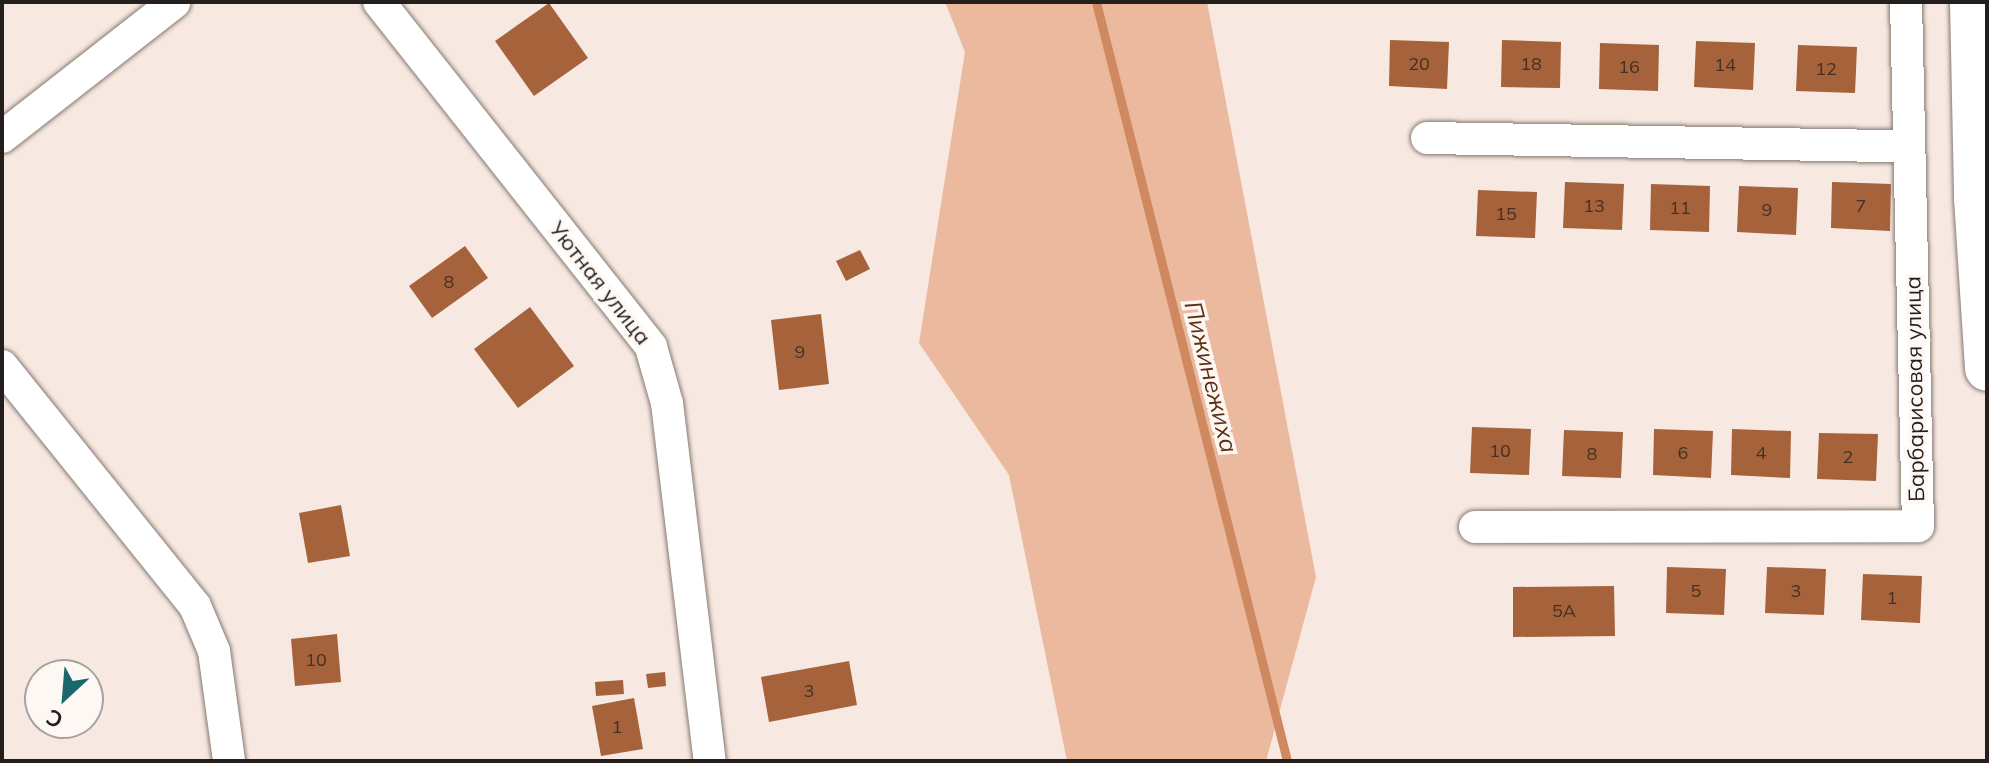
<!DOCTYPE html>
<html>
<head>
<meta charset="utf-8">
<style>
	body { margin:0 }
	#map { position:relative; width:1989px; height:763px; overflow:hidden; background:#f7e9e1; font-family:Mulish,sans-serif }
	div>[style] { position:absolute }
	.green>* { inset:0; background:#eab99e }
	.stream>* { height:9px; margin:-4.5px; padding:0 4.5px; transform-origin:4.5px; border-radius:4.5px; background:#cf8961 }
	.building>* { inset:0; background:#a5623b }
	.roads { filter:drop-shadow(0 0 2px #857972) drop-shadow(0 0 2px #857972) }
	.street>* { height:32px; margin:-16px; padding:0 16px; transform-origin:16px; border-radius:16px; background:#fff }
	.secondary>* { height:44px; margin:-22px; padding:0 22px; transform-origin:22px; border-radius:22px; background:#fff }
	span { translate:-50% -50%; white-space:nowrap; text-align:center; line-height:1.15; -webkit-text-stroke:7px #fef8f5; paint-order:stroke }
	.number-label { font-size:18px; color:#443024 }
	.number-label span { -webkit-text-stroke-width:0 }
	.street-label { font-size:22px; color:#241f1d }
	.water-label { font-size:24px; color:#5d2f11; font-style:italic }
	.frame { position:absolute; inset:0; border:4px solid #241f1d; pointer-events:none }
	.north { position:absolute; left:24px; top:659px; width:80px; height:80px; box-sizing:border-box; background:#fef8f5; border:2px solid #a7a19f; border-radius:50%; rotate:206deg; font-size:22px; font-weight:700; line-height:32px; text-align:center; color:#241f1d }
	.north::after { content:''; display:block; margin:auto; width:28px; height:36px; background:#1b686c; clip-path:polygon(50% 0,100% 100%,50% 72%,0 100%) }
</style>
</head>
<body>
<div id="map">
	<div class="green">
		<i style="clip-path:polygon(945px 2px,1207px 2px,1316px 577px,1266px 761px,1067px 761px,1009px 475px,919px 343px,965px 52px)"></i>
	</div>
	<div class="stream">
		<i style="left:1096px;top:2px;width:783px;rotate:75.87deg"></i>
	</div>
	<div class="building">
		<i style="clip-path:polygon(549px 3px,588px 58px,534px 96px,495px 41px)"></i>
		<i style="clip-path:polygon(1390px 40px,1449px 42px,1447px 89px,1389px 86px)"></i>
		<i style="clip-path:polygon(1502px 40px,1561px 42px,1560px 88px,1501px 87px)"></i>
		<i style="clip-path:polygon(1696px 41px,1755px 43px,1753px 90px,1694px 87px)"></i>
		<i style="clip-path:polygon(1600px 43px,1659px 45px,1658px 91px,1599px 89px)"></i>
		<i style="clip-path:polygon(1798px 45px,1857px 47px,1855px 93px,1796px 91px)"></i>
		<i style="clip-path:polygon(1565px 182px,1624px 184px,1622px 230px,1563px 228px)"></i>
		<i style="clip-path:polygon(1832px 182px,1891px 184px,1890px 231px,1831px 228px)"></i>
		<i style="clip-path:polygon(1651px 184px,1710px 186px,1709px 232px,1650px 230px)"></i>
		<i style="clip-path:polygon(1739px 186px,1798px 188px,1796px 235px,1737px 232px)"></i>
		<i style="clip-path:polygon(1478px 190px,1537px 192px,1535px 238px,1476px 236px)"></i>
		<i style="clip-path:polygon(465px 246px,488px 278px,432px 318px,409px 286px)"></i>
		<i style="clip-path:polygon(860px 250px,870px 269px,846px 281px,836px 261px)"></i>
		<i style="clip-path:polygon(530px 307px,574px 366px,518px 408px,474px 349px)"></i>
		<i style="clip-path:polygon(821px 314px,829px 384px,779px 390px,771px 320px)"></i>
		<i style="clip-path:polygon(1472px 427px,1531px 429px,1529px 475px,1470px 473px)"></i>
		<i style="clip-path:polygon(1654px 429px,1713px 431px,1711px 478px,1653px 475px)"></i>
		<i style="clip-path:polygon(1732px 429px,1791px 431px,1790px 478px,1731px 475px)"></i>
		<i style="clip-path:polygon(1564px 430px,1623px 432px,1621px 478px,1562px 476px)"></i>
		<i style="clip-path:polygon(1819px 433px,1878px 434px,1876px 481px,1817px 479px)"></i>
		<i style="clip-path:polygon(341px 505px,350px 556px,308px 563px,299px 513px)"></i>
		<i style="clip-path:polygon(1667px 567px,1726px 569px,1724px 615px,1666px 613px)"></i>
		<i style="clip-path:polygon(1767px 567px,1826px 569px,1824px 615px,1765px 613px)"></i>
		<i style="clip-path:polygon(1863px 574px,1922px 576px,1920px 623px,1861px 620px)"></i>
		<i style="clip-path:polygon(1614px 586px,1615px 636px,1513px 637px,1513px 587px)"></i>
		<i style="clip-path:polygon(337px 634px,341px 682px,295px 686px,291px 639px)"></i>
		<i style="clip-path:polygon(849px 661px,857px 705px,769px 722px,761px 677px)"></i>
		<i style="clip-path:polygon(665px 672px,666px 686px,648px 688px,646px 674px)"></i>
		<i style="clip-path:polygon(623px 680px,624px 694px,596px 696px,595px 682px)"></i>
		<i style="clip-path:polygon(634px 698px,643px 749px,601px 756px,592px 706px)"></i>
	</div>
	<div class="roads">
		<div class="street">
			<i style="left:379px;top:2px;width:439px;rotate:51.7deg"></i>
			<i style="left:651px;top:347px;width:58px;rotate:74.1deg"></i>
			<i style="left:667px;top:403px;width:361px;rotate:83.2deg"></i>
			<i style="left:2px;top:137px;width:219px;rotate:-38deg"></i>
			<i style="left:1427px;top:138px;width:482px;rotate:1deg"></i>
			<i style="left:2px;top:366px;width:308px;rotate:51.2deg"></i>
			<i style="left:195px;top:606px;width:49px;rotate:67.1deg"></i>
			<i style="left:214px;top:651px;width:111px;rotate:82.2deg"></i>
			<i style="left:1475px;top:527px;width:443px;rotate:-0.1deg"></i>
			<i style="left:1918px;top:526px;width:524px;rotate:-91.31deg"></i>
		</div>
		<div class="secondary">
			<i style="left:1972px;top:2px;width:196px;rotate:88.8deg"></i>
			<i style="left:1976px;top:198px;width:171px;rotate:86.3deg"></i>
		</div>
	</div>
	<div class="number-label">
		<span style="left:1419px;top:64px">20</span>
		<span style="left:1531px;top:64px">18</span>
		<span style="left:1725px;top:65px">14</span>
		<span style="left:1629px;top:67px">16</span>
		<span style="left:1826px;top:69px">12</span>
		<span style="left:1594px;top:206px">13</span>
		<span style="left:1861px;top:206px">7</span>
		<span style="left:1680px;top:208px">11</span>
		<span style="left:1767px;top:210px">9</span>
		<span style="left:1506px;top:214px">15</span>
		<span style="left:449px;top:282px">8</span>
		<span style="left:800px;top:352px">9</span>
		<span style="left:1500px;top:451px">10</span>
		<span style="left:1683px;top:453px">6</span>
		<span style="left:1761px;top:453px">4</span>
		<span style="left:1592px;top:454px">8</span>
		<span style="left:1848px;top:457px">2</span>
		<span style="left:1696px;top:591px">5</span>
		<span style="left:1796px;top:591px">3</span>
		<span style="left:1892px;top:598px">1</span>
		<span style="left:1564px;top:611px">5А</span>
		<span style="left:316px;top:660px">10</span>
		<span style="left:809px;top:691px">3</span>
		<span style="left:617px;top:727px">1</span>
	</div>
	<div class="street-label">
		<span style="left:600px;top:283px;rotate:52deg">Уютная улица</span>
		<span style="left:1915px;top:389px;rotate:-91deg">Барбарисовая улица</span>
	</div>
	<div class="water-label">
		<span style="left:1211px;top:377px;rotate:76deg">Пижинежиха</span>
	</div>
	<div class="frame"></div>
	<div class="north">С</div>
</div>
</body>
</html>
